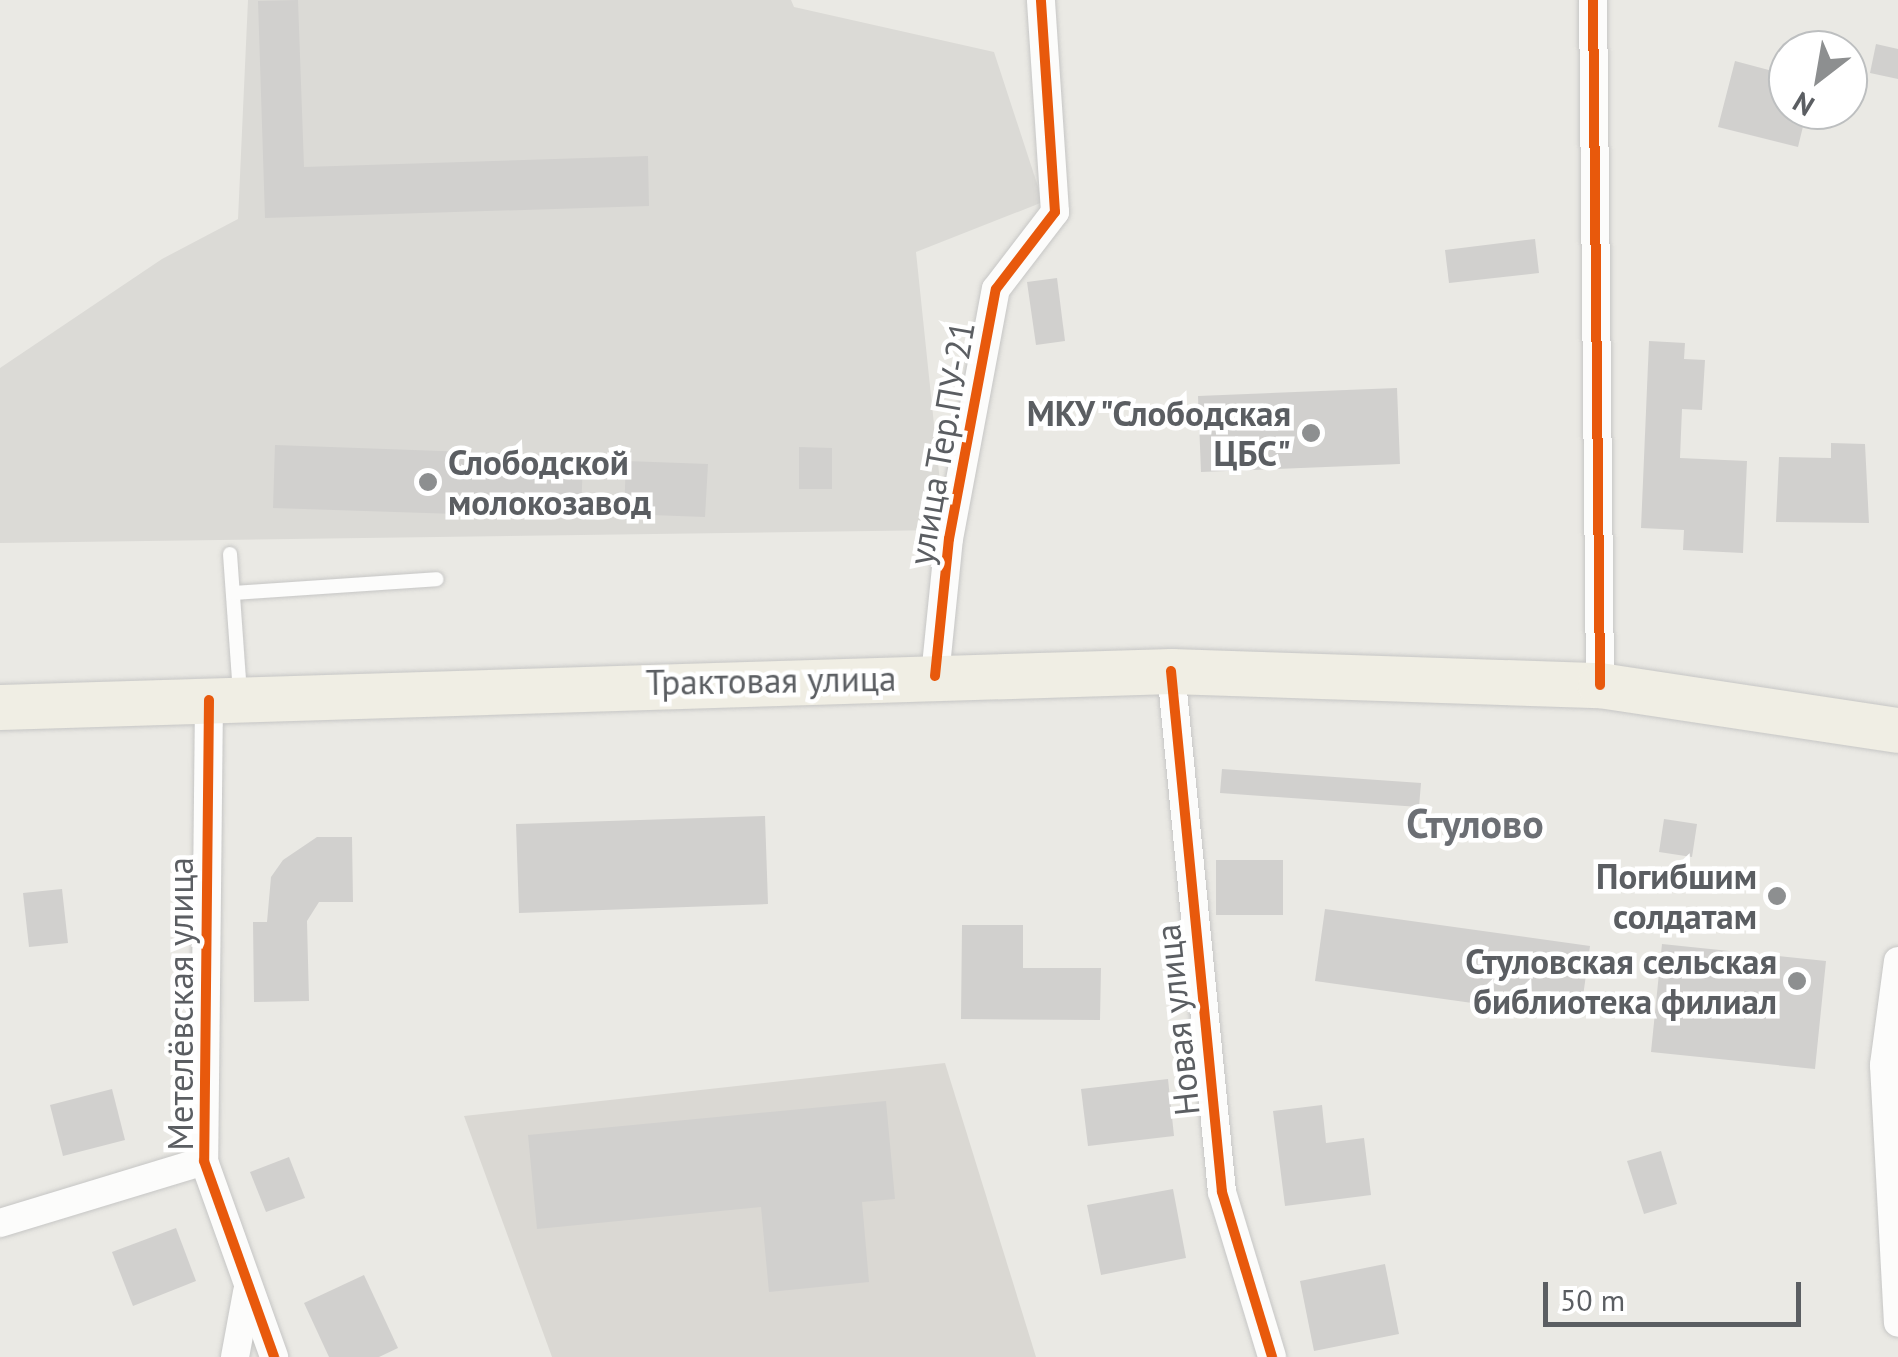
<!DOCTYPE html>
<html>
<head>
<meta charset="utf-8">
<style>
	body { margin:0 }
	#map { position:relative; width:1898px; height:1357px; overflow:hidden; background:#eae9e4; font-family:"PT Sans",sans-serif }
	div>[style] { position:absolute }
	.industrial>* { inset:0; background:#dbdad6 }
	.education>* { inset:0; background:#dad8d3 }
	.building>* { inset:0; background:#d1d0ce }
	.roads { filter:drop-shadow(0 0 2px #c6c6c5) drop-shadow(0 0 2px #c6c6c5) }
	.service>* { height:14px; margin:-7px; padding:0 7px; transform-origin:7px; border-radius:7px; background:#fcfcfb }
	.minor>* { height:28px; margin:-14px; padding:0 14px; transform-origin:14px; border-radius:14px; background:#fcfcfb }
	.trunk>* { height:45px; margin:-22.5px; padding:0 22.5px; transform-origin:22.5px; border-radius:22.5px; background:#f0eee4 }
	.cycleway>* { height:10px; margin:-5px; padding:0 5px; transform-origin:5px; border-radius:5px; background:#e8590c }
	.dots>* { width:28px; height:28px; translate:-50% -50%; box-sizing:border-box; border:5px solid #fff; border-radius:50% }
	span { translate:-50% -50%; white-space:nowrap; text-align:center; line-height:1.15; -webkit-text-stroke:9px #fff; paint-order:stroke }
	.poi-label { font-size:35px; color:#5b5e62; font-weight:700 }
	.right { translate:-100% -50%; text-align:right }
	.left { translate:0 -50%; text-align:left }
	.street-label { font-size:35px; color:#5b5e62 }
	.quarter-label { font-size:40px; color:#6c6f74; font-weight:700 }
	.north { position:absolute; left:1768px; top:30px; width:100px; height:100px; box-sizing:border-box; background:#fff; border:2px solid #bdbfc0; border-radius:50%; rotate:211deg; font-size:28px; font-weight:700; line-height:40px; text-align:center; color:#5b5e62 }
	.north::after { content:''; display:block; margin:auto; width:35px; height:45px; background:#8d8f90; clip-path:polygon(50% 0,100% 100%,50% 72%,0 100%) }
	.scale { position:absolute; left:1543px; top:1282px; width:258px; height:45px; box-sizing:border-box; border:5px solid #5b5e62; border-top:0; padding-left:12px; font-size:30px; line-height:35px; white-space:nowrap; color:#5b5e62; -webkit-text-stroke:8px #fff; paint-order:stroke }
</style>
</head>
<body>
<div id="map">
	<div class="industrial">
		<i style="clip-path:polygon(248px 0,791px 0,794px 7px,994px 52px,1043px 202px,916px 252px,945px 530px,0 543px,0 368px,162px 259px,238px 219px)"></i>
	</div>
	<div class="education">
		<i style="clip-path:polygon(945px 1063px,1036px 1357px,552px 1357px,464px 1116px)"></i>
	</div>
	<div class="building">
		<i style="clip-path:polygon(298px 0,304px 167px,648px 156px,649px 206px,265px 218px,258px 1px)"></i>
		<i style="clip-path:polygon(1876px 44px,1898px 49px,1898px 79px,1870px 73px)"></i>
		<i style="clip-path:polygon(1735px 61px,1788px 75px,1788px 110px,1807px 110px,1798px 147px,1718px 127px)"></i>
		<i style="clip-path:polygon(1535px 239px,1539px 273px,1449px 283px,1445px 250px)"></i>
		<i style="clip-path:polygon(1057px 278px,1065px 341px,1036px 345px,1027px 282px)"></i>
		<i style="clip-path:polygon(1649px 341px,1685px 343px,1684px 359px,1705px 360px,1702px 410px,1682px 409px,1680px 458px,1747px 461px,1743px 553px,1683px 550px,1684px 530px,1641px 528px)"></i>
		<i style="clip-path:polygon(1397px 388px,1400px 464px,1201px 472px,1198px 396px)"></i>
		<i style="clip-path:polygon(1831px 443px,1865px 444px,1869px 523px,1776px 522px,1779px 457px,1831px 458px)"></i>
		<i style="clip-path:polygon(275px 445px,583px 456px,581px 518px,273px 508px)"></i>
		<i style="clip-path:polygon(799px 447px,832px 448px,832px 489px,799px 489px)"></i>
		<i style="clip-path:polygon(626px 461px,708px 464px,705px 517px,624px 514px)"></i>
		<i style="clip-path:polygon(1222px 769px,1421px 783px,1419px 807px,1220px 793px)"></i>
		<i style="clip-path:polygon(765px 816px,768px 904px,519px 913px,516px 824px)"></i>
		<i style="clip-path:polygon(1664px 819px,1697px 824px,1692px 857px,1659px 852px)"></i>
		<i style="clip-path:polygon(317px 837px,352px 837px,353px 902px,319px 902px,307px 921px,309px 1001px,254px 1002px,253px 922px,267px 922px,271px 877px,283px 860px)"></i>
		<i style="clip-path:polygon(1216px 860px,1283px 860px,1283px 915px,1216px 915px)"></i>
		<i style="clip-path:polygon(62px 889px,68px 943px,29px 947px,23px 893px)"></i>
		<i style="clip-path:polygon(1325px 909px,1590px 946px,1580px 1018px,1315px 981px)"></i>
		<i style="clip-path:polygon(962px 925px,1023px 925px,1023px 968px,1101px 968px,1100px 1020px,961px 1019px)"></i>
		<i style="clip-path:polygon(1662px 944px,1826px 961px,1815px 1069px,1651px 1052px)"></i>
		<i style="clip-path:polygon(1168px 1079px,1174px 1136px,1088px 1146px,1081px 1089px)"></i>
		<i style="clip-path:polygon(112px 1089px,125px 1140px,63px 1156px,50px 1105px)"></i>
		<i style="clip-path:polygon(886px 1101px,895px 1199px,862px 1202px,869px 1282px,769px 1292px,761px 1207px,537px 1229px,528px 1135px)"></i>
		<i style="clip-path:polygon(1322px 1105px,1326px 1143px,1364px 1138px,1371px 1195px,1285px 1206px,1273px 1111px)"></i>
		<i style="clip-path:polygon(1661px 1151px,1677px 1204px,1644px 1214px,1627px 1161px)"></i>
		<i style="clip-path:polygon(289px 1157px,305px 1198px,266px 1212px,250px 1172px)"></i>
		<i style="clip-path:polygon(1173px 1189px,1186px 1258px,1101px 1275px,1087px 1205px)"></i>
		<i style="clip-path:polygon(176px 1228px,196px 1281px,133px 1306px,112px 1252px)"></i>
		<i style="clip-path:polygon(1385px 1264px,1399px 1334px,1314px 1351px,1300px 1281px)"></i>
		<i style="clip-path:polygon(364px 1275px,398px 1348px,379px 1357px,329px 1357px,304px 1303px)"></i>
	</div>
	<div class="roads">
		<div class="service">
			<i style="left:230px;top:554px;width:139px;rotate:85.9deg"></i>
			<i style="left:233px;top:593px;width:204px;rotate:-3.9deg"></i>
		</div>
		<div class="minor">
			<i style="left:1593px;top:0;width:685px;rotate:89.41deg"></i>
			<i style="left:1171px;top:671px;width:523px;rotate:84.41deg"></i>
			<i style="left:1222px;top:1192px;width:172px;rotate:73.1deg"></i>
			<i style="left:935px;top:676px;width:138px;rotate:-84.2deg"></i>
			<i style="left:949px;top:539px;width:254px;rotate:-79.4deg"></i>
			<i style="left:996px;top:289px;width:97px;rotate:-52.5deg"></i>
			<i style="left:1055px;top:212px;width:212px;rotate:-93.8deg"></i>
			<i style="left:209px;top:700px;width:461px;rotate:90.6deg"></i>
			<i style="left:204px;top:1161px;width:208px;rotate:70.3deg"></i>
			<i style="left:1898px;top:961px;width:105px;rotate:97.7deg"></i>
			<i style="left:1884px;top:1065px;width:258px;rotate:86.9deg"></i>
			<i style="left:0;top:1223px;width:213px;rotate:-16.9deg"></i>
			<i style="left:235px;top:1357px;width:66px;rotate:-79.5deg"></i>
		</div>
		<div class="trunk">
			<i style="left:0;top:707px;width:1172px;rotate:-1.76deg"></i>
			<i style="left:1171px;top:671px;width:429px;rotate:1.9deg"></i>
			<i style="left:1600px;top:685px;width:301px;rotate:8.6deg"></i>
		</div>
	</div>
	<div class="cycleway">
		<i style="left:1593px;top:0;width:685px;rotate:89.41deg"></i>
		<i style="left:1171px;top:671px;width:523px;rotate:84.41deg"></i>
		<i style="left:1222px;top:1192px;width:172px;rotate:73.1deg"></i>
		<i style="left:935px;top:676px;width:138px;rotate:-84.2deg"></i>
		<i style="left:949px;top:539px;width:254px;rotate:-79.4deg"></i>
		<i style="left:996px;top:289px;width:97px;rotate:-52.5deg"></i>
		<i style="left:1055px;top:212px;width:212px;rotate:-93.8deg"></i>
		<i style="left:209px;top:700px;width:461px;rotate:90.6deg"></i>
		<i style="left:204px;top:1161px;width:208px;rotate:70.3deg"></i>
	</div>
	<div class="dots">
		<i style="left:1311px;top:433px;background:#8d8f90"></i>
		<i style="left:428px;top:482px;background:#8d8f90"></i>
		<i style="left:1777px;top:896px;background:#8d8f90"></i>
		<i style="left:1797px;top:981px;background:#8d8f90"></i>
	</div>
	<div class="poi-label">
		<span class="right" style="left:1291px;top:433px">МКУ "Слободская<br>ЦБС"</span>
		<span class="left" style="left:448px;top:482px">Слободской<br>молокозавод</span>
		<span class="right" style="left:1757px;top:896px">Погибшим<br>солдатам</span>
		<span class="right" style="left:1777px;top:981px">Стуловская сельская<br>библиотека филиал</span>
	</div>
	<div class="street-label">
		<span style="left:941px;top:443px;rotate:-80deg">улица Тер.ПУ-21</span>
		<span style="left:771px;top:680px;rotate:-1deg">Трактовая улица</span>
		<span style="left:180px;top:1004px;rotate:-90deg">Метелёвская улица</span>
		<span style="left:1177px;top:1020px;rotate:-96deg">Новая улица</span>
	</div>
	<div class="quarter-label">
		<span style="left:1475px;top:823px">Стулово</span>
	</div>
	<div class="north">N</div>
	<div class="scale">50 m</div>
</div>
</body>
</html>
